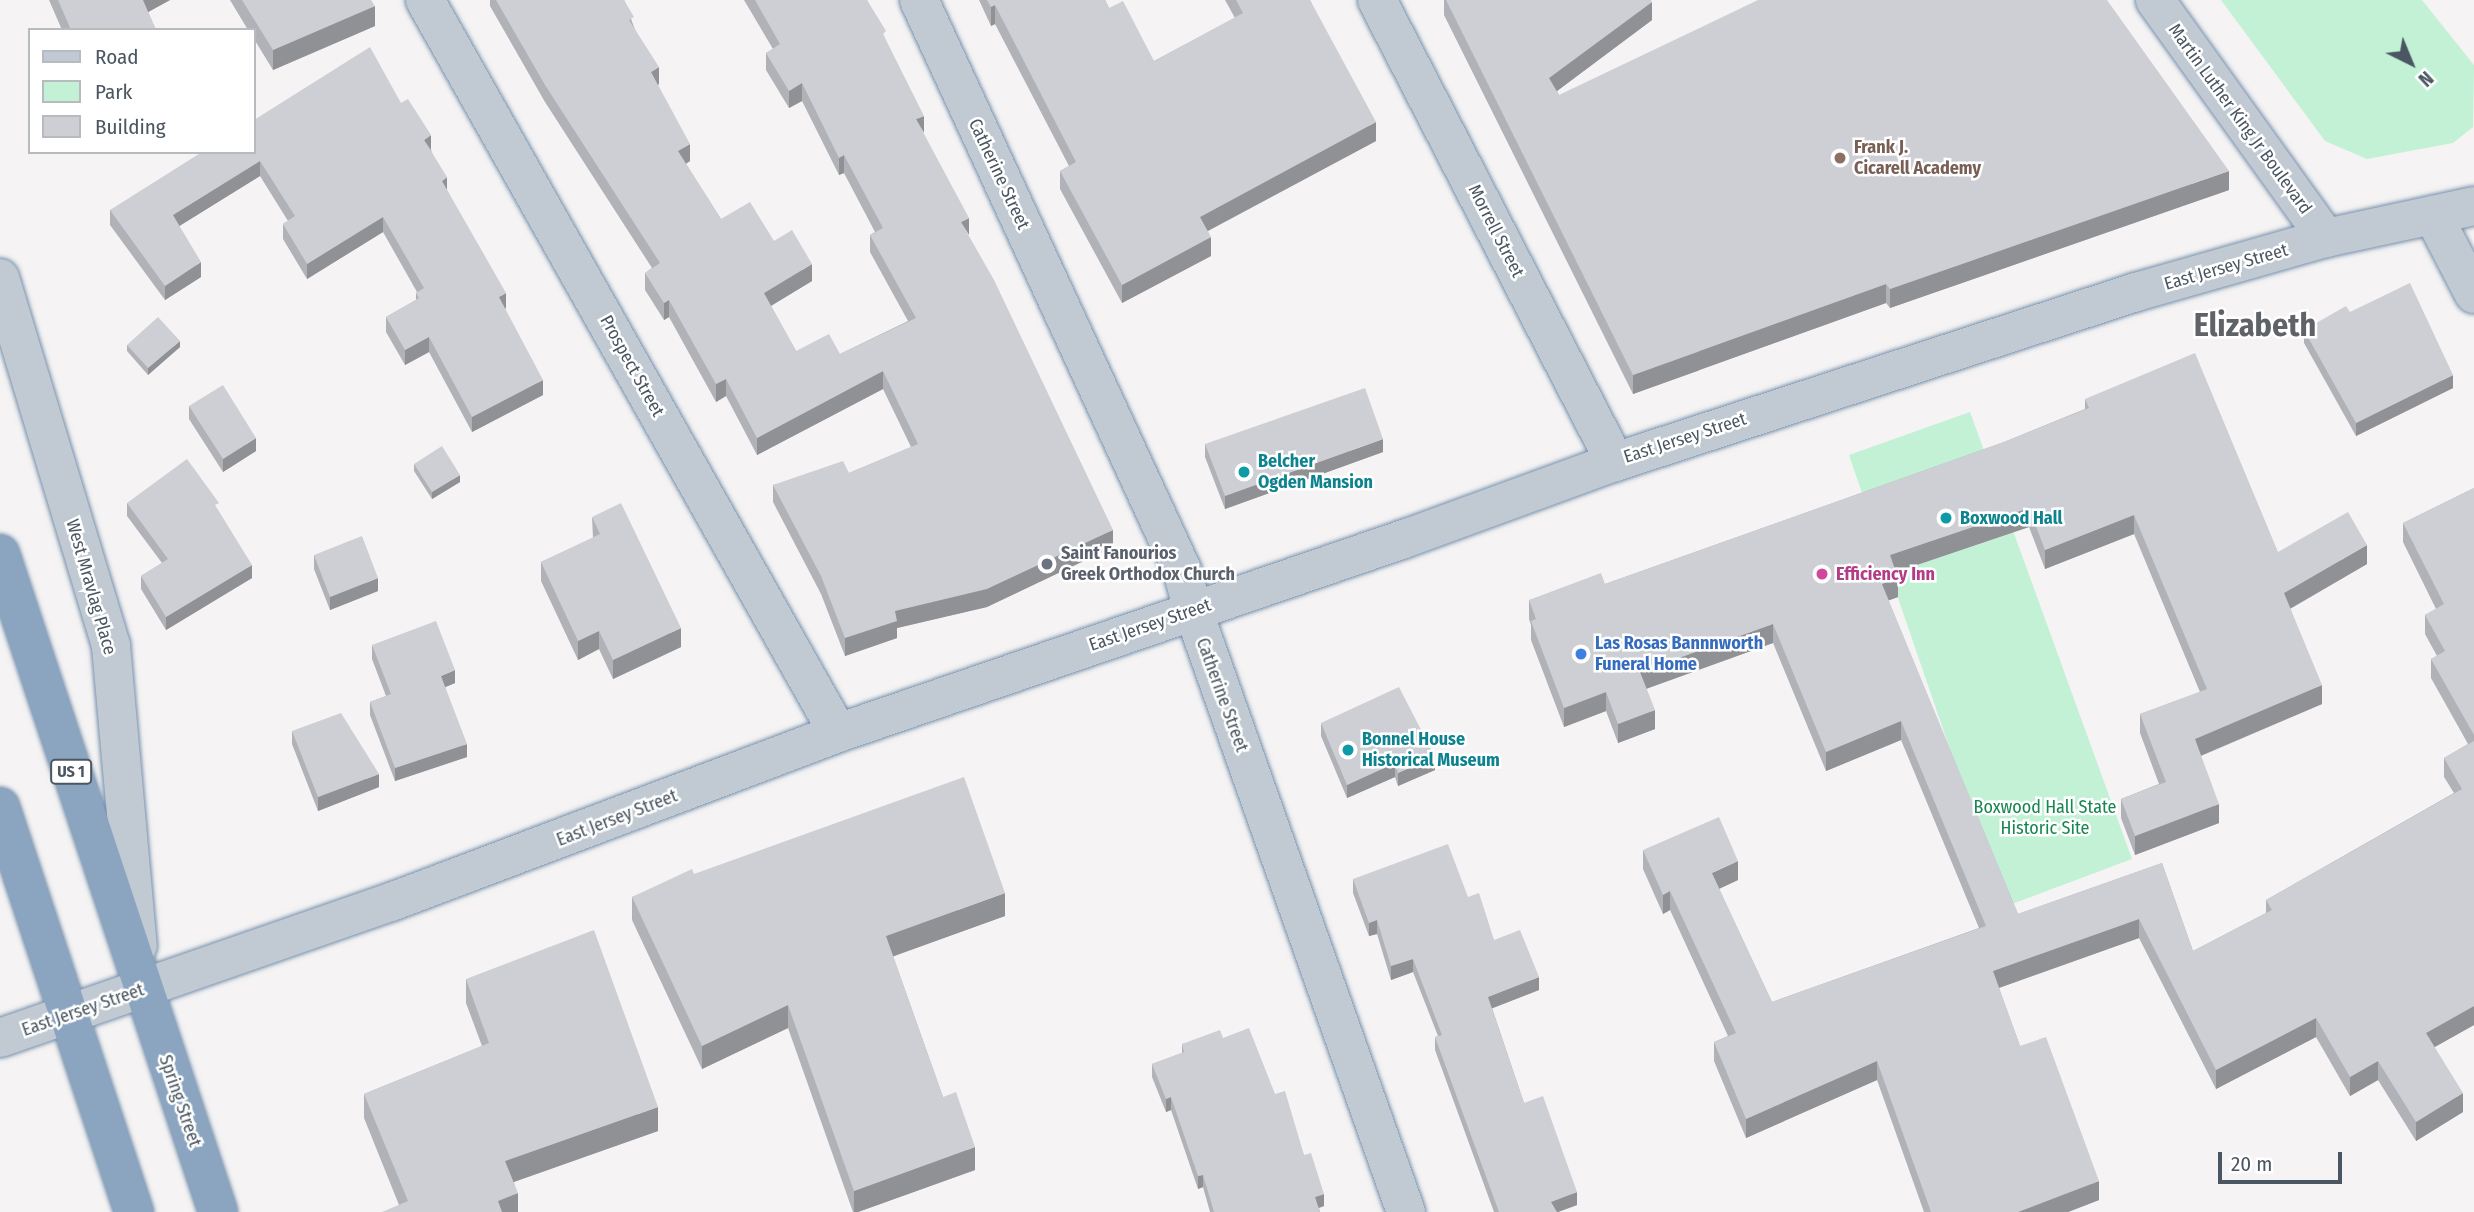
<!DOCTYPE html>
<html>
<head>
<meta charset="utf-8">
<style>
	body { margin:0 }
	#map { position:relative; width:2474px; height:1212px; overflow:hidden; background:#f5f3f3; font-family:"Fira Sans Condensed",sans-serif }
	div>[style] { position:absolute }
	.green>* { inset:0; background:#c3f1d5 }
	.roads { filter:drop-shadow(0 0 2px #7690ad) drop-shadow(0 0 2px #7690ad) }
	.minor>* { height:38px; margin:-19px; padding:0 19px; transform-origin:19px; border-radius:19px; background:#c1cad2 }
	.highway>* { height:38px; margin:-19px; padding:0 19px; transform-origin:19px; border-radius:19px; background:#8ba5c1 }
	.wall>* { inset:0; background:#b0b2b7 }
	.shaded-wall>* { inset:0; background:#909195 }
	.building>* { inset:0; background:#cdcfd5 }
	.dots>* { width:19px; height:19px; translate:-50% -50%; box-sizing:border-box; border:4px solid #fff; border-radius:50% }
	span { translate:-50% -50%; white-space:nowrap; text-align:center; line-height:1.15; -webkit-text-stroke:5px #fff; paint-order:stroke }
	.shield-label span { padding:2px 5px; background:#fff; border:2px solid; border-radius:5px; -webkit-text-stroke-width:0 }
	.shield-label { font-size:16px; color:#4a5661; font-weight:700 }
	.street-label { font-size:18px; color:#4a5661 }
	.education-label { font-size:18px; color:#785e54; font-weight:700 }
	.left { translate:0 -50%; text-align:left }
	.culture-label { font-size:18px; color:#0d838f; font-weight:700 }
	.worship-label { font-size:18px; color:#5b616d; font-weight:700 }
	.hotel-label { font-size:18px; color:#b23c85; font-weight:700 }
	.shop-label { font-size:18px; color:#366cbe; font-weight:700 }
	.park-label { font-size:18px; color:#17864f }
	.town-label { font-size:32px; color:#5f6368; font-weight:700 }
	.legend { position:absolute; left:28px; top:28px; width:228px; height:126px; box-sizing:border-box; background:#fff; border:2px solid #b7bbc0; margin:0; padding:9px 12px; list-style:none; font-size:21px; color:#4a5661 }
	.legend li { display:flex; align-items:center; gap:14px; height:35px }
	.legend b { width:35px; border:2px solid #b7bbc0 }
	.north { position:absolute; left:2376px; top:28px; width:70px; height:70px; -webkit-text-stroke:5px #fff; paint-order:stroke; rotate:137deg; font-size:19px; font-weight:700; line-height:28px; text-align:center; color:#4a5661 }
	.north::after { content:''; display:block; margin:auto; width:24px; height:32px; background:#4a5661; clip-path:polygon(50% 0,100% 100%,50% 72%,0 100%) }
	.scale { position:absolute; left:2218px; top:1152px; width:124px; height:32px; box-sizing:border-box; border:4px solid #4a5661; border-top:0; padding-left:9px; font-size:21px; line-height:24px; white-space:nowrap; color:#4a5661; -webkit-text-stroke:5px #fff; paint-order:stroke }
</style>
</head>
<body>
<div id="map">
	<div class="green">
		<i style="clip-path:polygon(2221px 0,2422px 0,2474px 65px,2473px 127px,2453px 143px,2367px 159px,2325px 141px)"></i>
		<i style="clip-path:polygon(1970px 412px,2132px 859px,2004px 907px,1849px 455px)"></i>
	</div>
	<div class="roads">
		<div class="minor">
			<i style="left:425px;top:0;width:841px;rotate:60.6deg"></i>
			<i style="left:919px;top:0;width:628px;rotate:65.23deg"></i>
			<i style="left:1182px;top:570px;width:41px;rotate:74.6deg"></i>
			<i style="left:1193px;top:610px;width:639px;rotate:70.52deg"></i>
			<i style="left:1377px;top:0;width:520px;rotate:62.74deg"></i>
			<i style="left:2155px;top:0;width:293px;rotate:54.3deg"></i>
			<i style="left:2433px;top:215px;width:89px;rotate:62.6deg"></i>
			<i style="left:0;top:278px;width:384px;rotate:73.2deg"></i>
			<i style="left:111px;top:646px;width:301px;rotate:84.9deg"></i>
			<i style="left:0;top:1038px;width:414px;rotate:-19.2deg"></i>
			<i style="left:391px;top:902px;width:478px;rotate:-20.7deg"></i>
			<i style="left:838px;top:733px;width:601px;rotate:-18.92deg"></i>
			<i style="left:1407px;top:538px;width:221px;rotate:-20.1deg"></i>
			<i style="left:1615px;top:462px;width:548px;rotate:-18.07deg"></i>
			<i style="left:2136px;top:292px;width:198px;rotate:-15.9deg"></i>
			<i style="left:2326px;top:238px;width:151px;rotate:-12.2deg"></i>
		</div>
		<div class="highway">
			<i style="left:0;top:554px;width:693px;rotate:71.67deg"></i>
			<i style="left:0;top:807px;width:427px;rotate:71.7deg"></i>
		</div>
	</div>
	<div class="wall">
		<i style="clip-path:polygon(49px 0,170px 0,148px 12px,156px 30px,62px 30px)"></i>
		<i style="clip-path:polygon(230px 0,371px 0,375px 26px,273px 70px,254px 39px,254px 30px,248px 30px)"></i>
		<i style="clip-path:polygon(490px 0,624px 0,634px 27px,659px 84px,658px 85px,690px 161px,686px 164px,721px 219px,774px 241px,812px 281px,771px 306px,796px 351px,840px 354px,908px 321px,870px 252px,870px 235px,875px 232px,844px 173px,839px 175px,802px 101px,789px 108px,766px 70px,766px 53px,773px 49px,744px 0,867px 0,886px 41px,923px 133px,968px 236px,1113px 547px,987px 607px,897px 628px,897px 638px,845px 656px,821px 594px,773px 502px,773px 485px,849px 473px,911px 447px,883px 389px,757px 455px,726px 396px,716px 402px,669px 317px,664px 320px,645px 290px,645px 273px,652px 268px,545px 102px,490px 6px)"></i>
		<i style="clip-path:polygon(979px 0,1105px 0,1109px 8px,1154px 61px,1235px 18px,1225px 0,1310px 0,1376px 141px,1208px 231px,1211px 256px,1122px 303px,1060px 189px,1060px 171px,1069px 166px,995px 24px,991px 26px)"></i>
		<i style="clip-path:polygon(1444px 0,1651px 0,1652px 20px,1557px 91px,1559px 95px,2229px 190px,1890px 308px,1886px 303px,1633px 394px,1444px 15px)"></i>
		<i style="clip-path:polygon(401px 103px,431px 150px,447px 190px,506px 308px,505px 309px,543px 395px,472px 432px,429px 352px,405px 365px,386px 332px,386px 317px,416px 300px,416px 293px,417px 292px,383px 232px,307px 279px,283px 239px,283px 224px,288px 221px,260px 176px,179px 226px,201px 277px,165px 300px,110px 225px,110px 210px)"></i>
		<i style="clip-path:polygon(2350px 312px,2453px 388px,2356px 436px,2304px 343px,2304px 330px)"></i>
		<i style="clip-path:polygon(127px 345px,180px 347px,148px 375px,127px 351px)"></i>
		<i style="clip-path:polygon(2085px 399px,2278px 552px,2367px 564px,2290px 609px,2322px 704px,2201px 756px,2219px 823px,2135px 855px,2121px 818px,2121px 799px,2159px 784px,2140px 733px,2140px 714px,2200px 692px,2134px 534px,2045px 569px,2029px 527px,1896px 572px,1898px 597px,1888px 600px,2018px 914px,2162px 863px,2193px 951px,2266px 913px,2266px 900px,2454px 793px,2444px 777px,2444px 758px,2468px 744px,2431px 678px,2431px 659px,2437px 656px,2425px 634px,2425px 615px,2436px 609px,2403px 542px,2403px 523px,2474px 488px,2474px 1025px,2434px 1047px,2463px 1112px,2416px 1141px,2378px 1080px,2350px 1096px,2316px 1037px,2216px 1089px,2139px 938px,1999px 988px,2020px 1046px,2099px 1200px,2068px 1212px,1924px 1212px,1877px 1080px,1746px 1138px,1714px 1061px,1714px 1042px,1728px 1036px,1670px 910px,1663px 914px,1643px 869px,1643px 850px,1738px 880px,1719px 889px,1772px 1002px,1979px 928px,1901px 740px,1826px 771px,1773px 643px,1646px 689px,1655px 729px,1618px 743px,1606px 711px,1564px 727px,1531px 640px,1531px 625px,1529px 619px,1529px 600px,1605px 584px,2004px 442px,2085px 409px)"></i>
		<i style="clip-path:polygon(189px 406px,256px 451px,223px 472px,189px 419px)"></i>
		<i style="clip-path:polygon(1205px 444px,1383px 452px,1225px 509px,1205px 457px)"></i>
		<i style="clip-path:polygon(414px 464px,460px 482px,432px 499px,414px 471px)"></i>
		<i style="clip-path:polygon(127px 503px,219px 512px,252px 578px,166px 630px,141px 589px,141px 576px,162px 563px,127px 516px)"></i>
		<i style="clip-path:polygon(592px 517px,681px 647px,613px 679px,599px 649px,578px 660px,541px 581px,541px 562px,593px 538px)"></i>
		<i style="clip-path:polygon(314px 555px,378px 591px,330px 610px,314px 569px)"></i>
		<i style="clip-path:polygon(372px 645px,455px 683px,445px 687px,467px 757px,395px 781px,370px 715px,370px 702px,386px 696px,372px 659px)"></i>
		<i style="clip-path:polygon(1321px 723px,1435px 770px,1398px 786px,1395px 777px,1347px 798px,1321px 736px)"></i>
		<i style="clip-path:polygon(292px 731px,379px 787px,318px 811px,292px 744px)"></i>
		<i style="clip-path:polygon(694px 874px,1005px 916px,893px 956px,943px 1097px,975px 1170px,858px 1212px,853px 1212px,788px 1028px,702px 1069px,632px 920px,632px 897px)"></i>
		<i style="clip-path:polygon(1353px 879px,1468px 897px,1494px 940px,1539px 990px,1492px 1008px,1524px 1103px,1577px 1205px,1558px 1212px,1494px 1212px,1435px 1050px,1435px 1037px,1438px 1036px,1413px 972px,1391px 980px,1377px 934px,1369px 936px,1353px 893px)"></i>
		<i style="clip-path:polygon(466px 979px,658px 1131px,514px 1182px,518px 1212px,399px 1205px,364px 1118px,364px 1094px,482px 1046px,466px 1003px)"></i>
		<i style="clip-path:polygon(1223px 1038px,1275px 1094px,1304px 1155px,1324px 1206px,1319px 1208px,1320px 1212px,1210px 1212px,1203px 1187px,1198px 1189px,1171px 1110px,1166px 1112px,1152px 1077px,1152px 1064px,1182px 1053px,1182px 1044px)"></i>
	</div>
	<div class="shaded-wall">
		<i style="clip-path:polygon(141px 0,170px 0,141px 16px)"></i>
		<i style="clip-path:polygon(1652px 2px,1652px 20px,1549px 97px,1549px 78px)"></i>
		<i style="clip-path:polygon(995px 5px,995px 24px,991px 26px,991px 7px)"></i>
		<i style="clip-path:polygon(375px 6px,375px 26px,273px 70px,273px 50px)"></i>
		<i style="clip-path:polygon(659px 67px,659px 84px,651px 89px,651px 72px)"></i>
		<i style="clip-path:polygon(802px 83px,802px 101px,789px 108px,789px 91px)"></i>
		<i style="clip-path:polygon(924px 116px,924px 133px,916px 119px)"></i>
		<i style="clip-path:polygon(1376px 122px,1376px 141px,1200px 235px,1200px 217px)"></i>
		<i style="clip-path:polygon(431px 135px,431px 150px,424px 140px)"></i>
		<i style="clip-path:polygon(690px 144px,690px 161px,678px 168px,678px 151px)"></i>
		<i style="clip-path:polygon(844px 155px,844px 173px,839px 175px,839px 158px)"></i>
		<i style="clip-path:polygon(260px 161px,260px 176px,173px 230px,173px 215px)"></i>
		<i style="clip-path:polygon(2229px 171px,2229px 190px,1890px 308px,1890px 289px)"></i>
		<i style="clip-path:polygon(447px 177px,447px 192px,442px 181px)"></i>
		<i style="clip-path:polygon(383px 217px,383px 232px,307px 279px,307px 264px)"></i>
		<i style="clip-path:polygon(969px 218px,969px 235px,961px 222px)"></i>
		<i style="clip-path:polygon(1211px 237px,1211px 256px,1122px 303px,1122px 285px)"></i>
		<i style="clip-path:polygon(201px 262px,201px 277px,165px 300px,165px 286px)"></i>
		<i style="clip-path:polygon(812px 264px,812px 281px,764px 310px,764px 293px)"></i>
		<i style="clip-path:polygon(1886px 284px,1886px 303px,1633px 394px,1633px 375px)"></i>
		<i style="clip-path:polygon(506px 293px,506px 308px,499px 312px,499px 297px)"></i>
		<i style="clip-path:polygon(669px 300px,669px 317px,664px 320px,664px 303px)"></i>
		<i style="clip-path:polygon(429px 337px,429px 352px,405px 365px,405px 350px)"></i>
		<i style="clip-path:polygon(180px 341px,180px 347px,148px 375px,148px 368px)"></i>
		<i style="clip-path:polygon(883px 371px,883px 389px,757px 455px,757px 438px)"></i>
		<i style="clip-path:polygon(2453px 375px,2453px 388px,2356px 436px,2356px 423px)"></i>
		<i style="clip-path:polygon(726px 379px,726px 396px,716px 402px,716px 384px)"></i>
		<i style="clip-path:polygon(543px 380px,543px 395px,472px 432px,472px 417px)"></i>
		<i style="clip-path:polygon(256px 438px,256px 451px,223px 472px,223px 459px)"></i>
		<i style="clip-path:polygon(1383px 439px,1383px 452px,1225px 509px,1225px 496px)"></i>
		<i style="clip-path:polygon(460px 475px,460px 482px,432px 499px,432px 492px)"></i>
		<i style="clip-path:polygon(2029px 508px,2029px 527px,1890px 574px,1890px 555px)"></i>
		<i style="clip-path:polygon(2134px 515px,2134px 534px,2045px 569px,2045px 550px)"></i>
		<i style="clip-path:polygon(1113px 530px,1113px 547px,987px 607px,897px 628px,897px 638px,845px 656px,845px 638px,895px 611px)"></i>
		<i style="clip-path:polygon(2367px 545px,2367px 564px,2284px 612px,2284px 593px)"></i>
		<i style="clip-path:polygon(252px 565px,252px 578px,166px 630px,166px 617px)"></i>
		<i style="clip-path:polygon(378px 578px,378px 591px,330px 610px,330px 597px)"></i>
		<i style="clip-path:polygon(1898px 578px,1898px 597px,1882px 603px,1882px 584px)"></i>
		<i style="clip-path:polygon(1773px 624px,1773px 643px,1640px 691px,1640px 672px)"></i>
		<i style="clip-path:polygon(681px 628px,681px 647px,613px 679px,613px 660px)"></i>
		<i style="clip-path:polygon(599px 631px,599px 649px,578px 660px,578px 641px)"></i>
		<i style="clip-path:polygon(455px 670px,455px 683px,441px 689px,441px 676px)"></i>
		<i style="clip-path:polygon(2322px 685px,2322px 704px,2195px 758px,2195px 739px)"></i>
		<i style="clip-path:polygon(1606px 692px,1606px 711px,1564px 727px,1564px 708px)"></i>
		<i style="clip-path:polygon(1655px 710px,1655px 729px,1618px 743px,1618px 724px)"></i>
		<i style="clip-path:polygon(1901px 721px,1901px 740px,1826px 771px,1826px 752px)"></i>
		<i style="clip-path:polygon(467px 744px,467px 757px,395px 781px,395px 768px)"></i>
		<i style="clip-path:polygon(1435px 757px,1435px 770px,1398px 786px,1398px 773px)"></i>
		<i style="clip-path:polygon(1395px 763px,1395px 777px,1347px 798px,1347px 785px)"></i>
		<i style="clip-path:polygon(379px 774px,379px 787px,318px 811px,318px 797px)"></i>
		<i style="clip-path:polygon(2219px 804px,2219px 823px,2135px 855px,2135px 836px)"></i>
		<i style="clip-path:polygon(1738px 861px,1738px 880px,1712px 892px,1712px 873px)"></i>
		<i style="clip-path:polygon(1670px 891px,1670px 910px,1663px 914px,1663px 895px)"></i>
		<i style="clip-path:polygon(1005px 893px,1005px 916px,886px 959px,886px 936px)"></i>
		<i style="clip-path:polygon(2139px 919px,2139px 938px,1993px 990px,1993px 971px)"></i>
		<i style="clip-path:polygon(1377px 920px,1377px 934px,1369px 936px,1369px 923px)"></i>
		<i style="clip-path:polygon(1413px 959px,1413px 972px,1391px 980px,1391px 966px)"></i>
		<i style="clip-path:polygon(1539px 977px,1539px 990px,1488px 1010px,1488px 997px)"></i>
		<i style="clip-path:polygon(788px 1005px,788px 1028px,702px 1069px,702px 1046px)"></i>
		<i style="clip-path:polygon(2474px 1006px,2474px 1025px,2426px 1052px,2426px 1033px)"></i>
		<i style="clip-path:polygon(2316px 1018px,2316px 1037px,2216px 1089px,2216px 1070px)"></i>
		<i style="clip-path:polygon(1877px 1061px,1877px 1080px,1746px 1138px,1746px 1119px)"></i>
		<i style="clip-path:polygon(2378px 1061px,2378px 1080px,2350px 1096px,2350px 1077px)"></i>
		<i style="clip-path:polygon(2463px 1093px,2463px 1112px,2416px 1141px,2416px 1122px)"></i>
		<i style="clip-path:polygon(1171px 1097px,1171px 1110px,1166px 1112px,1166px 1099px)"></i>
		<i style="clip-path:polygon(658px 1107px,658px 1131px,505px 1185px,505px 1161px)"></i>
		<i style="clip-path:polygon(975px 1147px,975px 1170px,858px 1212px,854px 1212px,854px 1191px)"></i>
		<i style="clip-path:polygon(1203px 1175px,1203px 1187px,1198px 1189px,1198px 1176px)"></i>
		<i style="clip-path:polygon(2099px 1181px,2099px 1200px,2068px 1212px,2018px 1212px)"></i>
		<i style="clip-path:polygon(1577px 1192px,1577px 1205px,1558px 1212px,1551px 1212px,1551px 1202px)"></i>
		<i style="clip-path:polygon(518px 1193px,518px 1212px,498px 1212px,498px 1201px)"></i>
		<i style="clip-path:polygon(1324px 1194px,1324px 1206px,1315px 1209px,1315px 1197px)"></i>
	</div>
	<div class="building">
		<i style="clip-path:polygon(58px 0,143px 0,156px 30px,71px 30px)"></i>
		<i style="clip-path:polygon(242px 0,371px 0,375px 6px,273px 50px)"></i>
		<i style="clip-path:polygon(496px 0,624px 0,634px 17px,629px 20px,659px 67px,651px 72px,690px 144px,678px 151px,721px 219px,750px 202px,774px 241px,792px 230px,812px 264px,764px 293px,796px 351px,829px 334px,840px 354px,916px 318px,870px 235px,883px 228px,844px 155px,839px 158px,802px 83px,789px 91px,766px 53px,780px 44px,755px 0,867px 0,886px 31px,883px 34px,924px 116px,916px 119px,969px 218px,961px 222px,994px 280px,1113px 530px,987px 589px,895px 611px,897px 621px,845px 638px,821px 576px,773px 485px,843px 461px,849px 473px,918px 444px,883px 371px,757px 438px,726px 379px,716px 384px,669px 300px,664px 303px,645px 273px,660px 263px,545px 85px)"></i>
		<i style="clip-path:polygon(987px 0,1105px 0,1109px 8px,1123px 1px,1154px 61px,1243px 13px,1236px 0,1310px 0,1376px 122px,1200px 217px,1211px 237px,1122px 285px,1060px 171px,1076px 162px,995px 5px,991px 7px)"></i>
		<i style="clip-path:polygon(1446px 0,1651px 0,1652px 2px,1549px 78px,1559px 95px,1758px 0,2107px 0,2229px 171px,1890px 289px,1886px 284px,1633px 375px)"></i>
		<i style="clip-path:polygon(370px 47px,401px 103px,408px 99px,431px 135px,424px 140px,447px 177px,442px 181px,506px 293px,499px 297px,543px 380px,472px 417px,429px 337px,405px 350px,386px 317px,419px 298px,416px 293px,424px 288px,383px 217px,307px 264px,283px 224px,295px 216px,260px 161px,173px 215px,201px 262px,165px 286px,110px 210px,202px 152px,254px 152px,254px 120px)"></i>
		<i style="clip-path:polygon(2410px 283px,2453px 375px,2356px 423px,2304px 330px,2346px 306px,2350px 312px)"></i>
		<i style="clip-path:polygon(158px 317px,180px 341px,148px 368px,127px 345px)"></i>
		<i style="clip-path:polygon(2195px 353px,2278px 552px,2348px 512px,2367px 545px,2284px 593px,2322px 685px,2195px 739px,2219px 804px,2135px 836px,2121px 799px,2166px 782px,2140px 714px,2207px 689px,2134px 515px,2045px 550px,2029px 508px,1890px 555px,1898px 578px,1882px 584px,2018px 914px,2162px 863px,2193px 951px,2272px 910px,2266px 900px,2462px 789px,2444px 758px,2474px 741px,2474px 1006px,2426px 1033px,2463px 1093px,2416px 1122px,2378px 1061px,2350px 1077px,2316px 1018px,2216px 1070px,2139px 919px,1993px 971px,2020px 1046px,2046px 1037px,2099px 1181px,2018px 1212px,1931px 1212px,1877px 1061px,1746px 1119px,1714px 1042px,1736px 1033px,1670px 891px,1663px 895px,1643px 850px,1719px 817px,1738px 861px,1712px 873px,1772px 1002px,1986px 926px,1901px 721px,1826px 752px,1773px 624px,1640px 672px,1655px 710px,1618px 724px,1606px 692px,1564px 708px,1531px 621px,1536px 619px,1529px 600px,1601px 573px,1605px 584px,2004px 442px,2089px 408px,2085px 399px)"></i>
		<i style="clip-path:polygon(223px 385px,256px 438px,223px 459px,189px 406px)"></i>
		<i style="clip-path:polygon(1365px 388px,1383px 439px,1225px 496px,1205px 444px)"></i>
		<i style="clip-path:polygon(442px 446px,460px 475px,432px 492px,414px 464px)"></i>
		<i style="clip-path:polygon(187px 459px,219px 503px,215px 505px,252px 565px,166px 617px,141px 576px,168px 559px,127px 503px)"></i>
		<i style="clip-path:polygon(2474px 488px,2474px 735px,2431px 659px,2445px 651px,2425px 615px,2444px 604px,2403px 523px)"></i>
		<i style="clip-path:polygon(621px 503px,681px 628px,613px 660px,599px 631px,578px 641px,541px 562px,600px 534px,592px 517px)"></i>
		<i style="clip-path:polygon(362px 536px,378px 578px,330px 597px,314px 555px)"></i>
		<i style="clip-path:polygon(436px 621px,455px 670px,441px 676px,467px 744px,395px 768px,370px 702px,391px 694px,372px 645px)"></i>
		<i style="clip-path:polygon(1399px 687px,1435px 757px,1398px 773px,1395px 763px,1347px 785px,1321px 723px)"></i>
		<i style="clip-path:polygon(341px 713px,379px 774px,318px 797px,292px 731px)"></i>
		<i style="clip-path:polygon(964px 777px,1005px 893px,886px 936px,943px 1097px,956px 1092px,975px 1147px,854px 1191px,788px 1005px,702px 1046px,632px 897px,692px 869px,694px 874px)"></i>
		<i style="clip-path:polygon(1448px 844px,1468px 897px,1479px 893px,1494px 940px,1520px 930px,1539px 977px,1488px 997px,1524px 1103px,1543px 1096px,1577px 1192px,1551px 1202px,1557px 1212px,1499px 1212px,1435px 1037px,1442px 1035px,1413px 959px,1391px 966px,1377px 920px,1369px 923px,1353px 879px)"></i>
		<i style="clip-path:polygon(594px 930px,658px 1107px,505px 1161px,518px 1193px,498px 1201px,502px 1212px,382px 1212px,408px 1201px,364px 1094px,489px 1043px,466px 979px)"></i>
		<i style="clip-path:polygon(1249px 1028px,1275px 1094px,1285px 1091px,1304px 1155px,1311px 1153px,1324px 1194px,1315px 1197px,1320px 1212px,1214px 1212px,1203px 1175px,1198px 1176px,1171px 1097px,1166px 1099px,1152px 1064px,1184px 1052px,1182px 1044px,1220px 1030px,1223px 1038px)"></i>
	</div>
	<div class="dots">
		<i style="left:1840px;top:158px;background:#8d6e63"></i>
		<i style="left:1244px;top:472px;background:#0f9aa8"></i>
		<i style="left:1946px;top:518px;background:#0f9aa8"></i>
		<i style="left:1047px;top:564px;background:#6b7280"></i>
		<i style="left:1822px;top:574px;background:#d1479c"></i>
		<i style="left:1581px;top:654px;background:#3f7fe0"></i>
		<i style="left:1348px;top:750px;background:#0f9aa8"></i>
	</div>
	<div class="shield-label">
		<span style="left:71px;top:772px">US 1</span>
	</div>
	<div class="street-label">
		<span style="left:2240px;top:119px;rotate:54deg">Martin Luther King Jr Boulevard</span>
		<span style="left:999px;top:174px;rotate:65deg">Catherine Street</span>
		<span style="left:1496px;top:231px;rotate:63deg">Morrell Street</span>
		<span style="left:2226px;top:267px;rotate:-16deg">East Jersey Street</span>
		<span style="left:632px;top:366px;rotate:61deg">Prospect Street</span>
		<span style="left:1685px;top:438px;rotate:-18deg">East Jersey Street</span>
		<span style="left:91px;top:587px;rotate:74deg">West Mravlag Place</span>
		<span style="left:1150px;top:625px;rotate:-19deg">East Jersey Street</span>
		<span style="left:1222px;top:695px;rotate:70deg">Catherine Street</span>
		<span style="left:617px;top:818px;rotate:-21deg">East Jersey Street</span>
		<span style="left:83px;top:1010px;rotate:-19deg">East Jersey Street</span>
		<span style="left:180px;top:1101px;rotate:71deg">Spring Street</span>
	</div>
	<div class="education-label">
		<span class="left" style="left:1854px;top:158px">Frank J.<br>Cicarell Academy</span>
	</div>
	<div class="culture-label">
		<span class="left" style="left:1258px;top:472px">Belcher<br>Ogden Mansion</span>
		<span class="left" style="left:1960px;top:518px">Boxwood Hall</span>
		<span class="left" style="left:1362px;top:750px">Bonnel House<br>Historical Museum</span>
	</div>
	<div class="worship-label">
		<span class="left" style="left:1061px;top:564px">Saint Fanourios<br>Greek Orthodox Church</span>
	</div>
	<div class="hotel-label">
		<span class="left" style="left:1836px;top:574px">Efficiency Inn</span>
	</div>
	<div class="shop-label">
		<span class="left" style="left:1595px;top:654px">Las Rosas Bannnworth<br>Funeral Home</span>
	</div>
	<div class="park-label">
		<span style="left:2045px;top:818px">Boxwood Hall State<br>Historic Site</span>
	</div>
	<div class="town-label">
		<span style="left:2255px;top:325px">Elizabeth</span>
	</div>
	<ul class="legend">
	<li><b style="height:9px;background:#c1cad2"></b>Road</li>
	<li><b style="height:19px;background:#c3f1d5"></b>Park</li>
	<li><b style="height:19px;background:#cdcfd5"></b>Building</li>
	</ul>
	<div class="north">N</div>
	<div class="scale">20 m</div>
</div>
</body>
</html>
